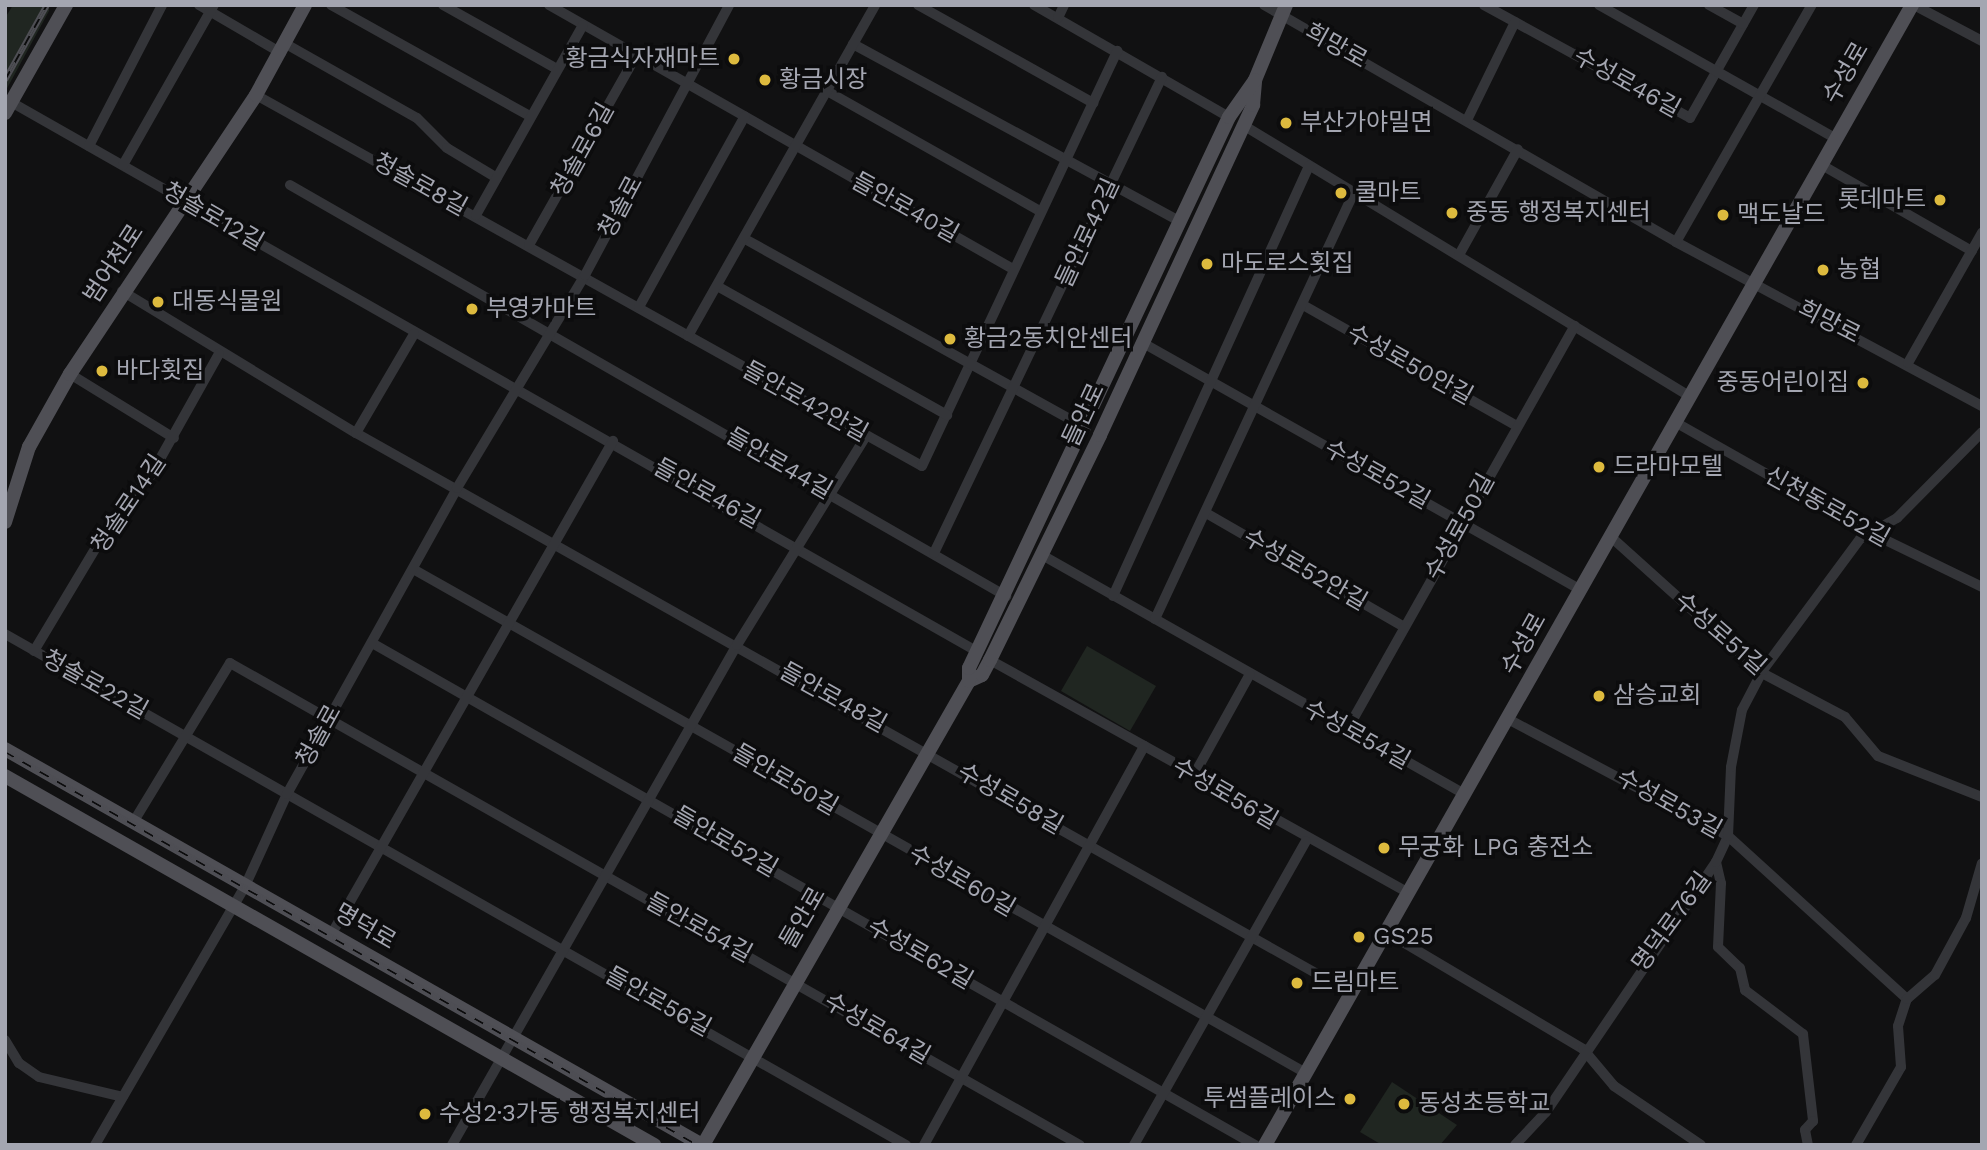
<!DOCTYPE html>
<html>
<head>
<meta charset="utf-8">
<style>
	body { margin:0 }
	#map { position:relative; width:1987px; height:1150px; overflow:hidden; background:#111112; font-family:"Work Sans","Noto Sans KR",sans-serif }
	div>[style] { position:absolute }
	.green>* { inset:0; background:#202621 }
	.minor>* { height:10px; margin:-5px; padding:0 5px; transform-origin:5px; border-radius:5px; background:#343539 }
	.major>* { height:14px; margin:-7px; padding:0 7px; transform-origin:7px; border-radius:7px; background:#4f4f55 }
	.rail>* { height:6px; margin-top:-3px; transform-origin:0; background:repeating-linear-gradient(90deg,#0c0c0d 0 10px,#4e4e54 0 20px); box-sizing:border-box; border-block:2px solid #4e4e54 }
	.dots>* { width:19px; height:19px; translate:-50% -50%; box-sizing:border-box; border:4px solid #0c0c0d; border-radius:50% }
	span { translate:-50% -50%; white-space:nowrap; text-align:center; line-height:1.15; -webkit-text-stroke:7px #0c0c0d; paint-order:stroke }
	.street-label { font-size:24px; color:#a4a6b1 }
	.poi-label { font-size:24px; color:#a4a6b1 }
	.right { translate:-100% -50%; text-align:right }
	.left { translate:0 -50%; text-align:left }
	.frame { position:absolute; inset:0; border:7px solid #a4a6b1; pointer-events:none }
</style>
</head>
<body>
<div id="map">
	<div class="green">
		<i style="clip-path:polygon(13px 5px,49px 5px,49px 11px,5px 92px,5px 18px)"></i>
		<i style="clip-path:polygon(1087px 646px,1156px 686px,1130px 731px,1061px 691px)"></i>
		<i style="clip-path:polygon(1392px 1082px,1457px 1125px,1440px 1145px,1382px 1145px,1360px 1132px)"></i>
	</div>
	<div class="minor">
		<i style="left:199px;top:5px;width:95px;rotate:30.3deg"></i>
		<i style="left:331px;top:5px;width:228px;rotate:29.2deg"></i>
		<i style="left:443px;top:5px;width:131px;rotate:29.3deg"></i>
		<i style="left:549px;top:5px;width:534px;rotate:29.64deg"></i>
		<i style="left:918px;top:5px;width:201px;rotate:29.2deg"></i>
		<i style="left:1034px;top:5px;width:225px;rotate:29.9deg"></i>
		<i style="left:1264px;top:5px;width:475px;rotate:29.9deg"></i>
		<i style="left:1676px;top:242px;width:347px;rotate:28.2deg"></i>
		<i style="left:1484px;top:5px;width:235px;rotate:28.7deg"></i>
		<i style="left:1690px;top:118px;width:130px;rotate:-60.5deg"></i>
		<i style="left:1599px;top:5px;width:271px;rotate:29.4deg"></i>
		<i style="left:1709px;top:5px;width:39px;rotate:29deg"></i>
		<i style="left:1914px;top:5px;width:77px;rotate:27.9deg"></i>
		<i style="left:1058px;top:18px;width:14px;rotate:-65deg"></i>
		<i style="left:286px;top:44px;width:150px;rotate:29.5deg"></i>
		<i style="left:417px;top:118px;width:42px;rotate:45deg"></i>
		<i style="left:447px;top:148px;width:58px;rotate:31deg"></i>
		<i style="left:853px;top:44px;width:373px;rotate:28.5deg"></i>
		<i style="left:827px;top:91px;width:244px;rotate:29.4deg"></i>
		<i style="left:256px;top:95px;width:762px;rotate:29.12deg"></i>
		<i style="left:922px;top:466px;width:459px;rotate:-64.8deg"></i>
		<i style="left:11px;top:102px;width:1112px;rotate:29.63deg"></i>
		<i style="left:1467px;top:120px;width:109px;rotate:-63.9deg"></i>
		<i style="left:1243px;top:125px;width:522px;rotate:31.28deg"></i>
		<i style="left:89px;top:146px;width:159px;rotate:-62.6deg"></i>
		<i style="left:1820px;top:164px;width:175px;rotate:29.8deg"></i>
		<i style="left:123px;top:165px;width:184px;rotate:-60.4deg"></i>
		<i style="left:290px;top:185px;width:826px;rotate:29.86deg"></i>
		<i style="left:476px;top:215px;width:218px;rotate:-60.6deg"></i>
		<i style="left:745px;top:239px;width:390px;rotate:29deg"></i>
		<i style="left:1676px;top:242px;width:273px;rotate:-60.2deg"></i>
		<i style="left:529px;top:245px;width:219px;rotate:-60.5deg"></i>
		<i style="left:1459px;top:255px;width:121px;rotate:-60.9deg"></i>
		<i style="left:717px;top:286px;width:264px;rotate:29.3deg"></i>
		<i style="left:122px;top:291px;width:274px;rotate:31.3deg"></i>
		<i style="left:356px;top:433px;width:1142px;rotate:29.37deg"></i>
		<i style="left:1303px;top:305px;width:246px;rotate:29.5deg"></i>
		<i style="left:639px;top:307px;width:218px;rotate:-61deg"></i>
		<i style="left:688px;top:336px;width:380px;rotate:-60.5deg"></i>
		<i style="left:1143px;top:343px;width:503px;rotate:29.42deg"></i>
		<i style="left:1908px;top:363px;width:150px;rotate:-60.4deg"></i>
		<i style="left:70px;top:374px;width:122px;rotate:31.6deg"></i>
		<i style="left:1675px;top:422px;width:225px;rotate:29.5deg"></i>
		<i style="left:1871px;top:533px;width:123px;rotate:25.9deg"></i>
		<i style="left:356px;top:433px;width:115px;rotate:-59.6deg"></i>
		<i style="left:1206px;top:513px;width:228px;rotate:29.9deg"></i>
		<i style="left:1611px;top:537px;width:203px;rotate:42deg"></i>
		<i style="left:1762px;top:673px;width:94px;rotate:27.9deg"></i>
		<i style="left:1845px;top:717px;width:51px;rotate:49.8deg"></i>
		<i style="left:1878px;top:756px;width:112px;rotate:21.5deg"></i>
		<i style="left:934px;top:553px;width:528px;rotate:-64.41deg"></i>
		<i style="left:1042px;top:555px;width:485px;rotate:29.5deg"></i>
		<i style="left:413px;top:569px;width:1025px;rotate:29.44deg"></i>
		<i style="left:1113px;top:596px;width:473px;rotate:-65.5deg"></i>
		<i style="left:1155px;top:619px;width:471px;rotate:-65deg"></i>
		<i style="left:5px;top:634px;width:1036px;rotate:29.56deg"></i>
		<i style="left:372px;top:643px;width:1016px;rotate:29.62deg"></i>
		<i style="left:34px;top:651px;width:154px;rotate:-59.1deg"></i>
		<i style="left:113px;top:519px;width:58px;rotate:-49.2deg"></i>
		<i style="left:151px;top:475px;width:139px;rotate:-60.7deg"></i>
		<i style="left:990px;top:660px;width:479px;rotate:29.1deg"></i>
		<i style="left:1508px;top:719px;width:249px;rotate:28deg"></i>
		<i style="left:1728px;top:836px;width:242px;rotate:42.3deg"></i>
		<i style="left:1347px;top:730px;width:464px;rotate:-60.6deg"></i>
		<i style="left:1194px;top:775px;width:115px;rotate:-61deg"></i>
		<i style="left:134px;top:821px;width:185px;rotate:-58.7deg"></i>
		<i style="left:230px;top:663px;width:977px;rotate:29.56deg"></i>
		<i style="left:1716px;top:862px;width:22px;rotate:77deg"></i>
		<i style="left:1721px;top:883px;width:64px;rotate:92.7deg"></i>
		<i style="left:1718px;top:947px;width:30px;rotate:44deg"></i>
		<i style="left:1740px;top:968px;width:23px;rotate:77deg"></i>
		<i style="left:1745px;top:990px;width:73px;rotate:37.2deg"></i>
		<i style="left:1803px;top:1034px;width:88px;rotate:83.4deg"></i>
		<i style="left:1813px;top:1121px;width:12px;rotate:132deg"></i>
		<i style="left:1805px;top:1130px;width:15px;rotate:79deg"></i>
		<i style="left:1386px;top:932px;width:229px;rotate:30.7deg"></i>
		<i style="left:1583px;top:1049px;width:48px;rotate:50deg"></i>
		<i style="left:1614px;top:1086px;width:105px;rotate:34.1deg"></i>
		<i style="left:331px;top:935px;width:569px;rotate:-60.28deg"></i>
		<i style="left:5px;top:1040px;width:27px;rotate:59deg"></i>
		<i style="left:19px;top:1063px;width:24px;rotate:35deg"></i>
		<i style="left:39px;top:1077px;width:86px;rotate:13.4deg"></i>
		<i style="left:95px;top:1145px;width:302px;rotate:-59.9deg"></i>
		<i style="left:246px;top:884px;width:99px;rotate:-65.5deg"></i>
		<i style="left:287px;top:794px;width:350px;rotate:-60.9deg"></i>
		<i style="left:457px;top:488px;width:249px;rotate:-59deg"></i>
		<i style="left:585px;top:275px;width:306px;rotate:-61.9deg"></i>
		<i style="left:452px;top:1145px;width:576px;rotate:-60.32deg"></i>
		<i style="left:737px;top:645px;width:246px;rotate:-58.3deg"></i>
		<i style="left:924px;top:1145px;width:456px;rotate:-61.1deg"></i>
		<i style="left:1134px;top:1145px;width:349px;rotate:-60.5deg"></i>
		<i style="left:1515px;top:1145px;width:45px;rotate:-46.8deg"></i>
		<i style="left:1546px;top:1112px;width:302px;rotate:-55.8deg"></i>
		<i style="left:1716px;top:862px;width:29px;rotate:-65deg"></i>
		<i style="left:1728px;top:836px;width:69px;rotate:-87.5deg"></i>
		<i style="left:1731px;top:767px;width:58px;rotate:-79.1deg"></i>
		<i style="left:1742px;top:710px;width:45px;rotate:-62.3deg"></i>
		<i style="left:1763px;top:670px;width:163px;rotate:-53.5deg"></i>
		<i style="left:1860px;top:539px;width:43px;rotate:-29.6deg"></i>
		<i style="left:1897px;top:518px;width:121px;rotate:-45.3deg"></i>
		<i style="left:1856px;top:1145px;width:90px;rotate:-60deg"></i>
		<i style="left:1901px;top:1067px;width:41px;rotate:-94.2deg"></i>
		<i style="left:1898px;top:1026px;width:28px;rotate:-72deg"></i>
		<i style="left:1907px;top:999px;width:37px;rotate:-41deg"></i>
		<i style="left:1935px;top:975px;width:65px;rotate:-61.5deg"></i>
		<i style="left:1966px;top:918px;width:57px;rotate:-73.8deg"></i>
	</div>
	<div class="major">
		<i style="left:5px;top:113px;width:124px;rotate:-60.5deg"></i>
		<i style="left:5px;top:522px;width:79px;rotate:-72.3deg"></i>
		<i style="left:29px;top:447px;width:84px;rotate:-60.7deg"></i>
		<i style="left:70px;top:374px;width:335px;rotate:-56.3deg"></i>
		<i style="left:256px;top:95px;width:102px;rotate:-61.4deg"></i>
		<i style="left:969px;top:681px;width:14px;rotate:-25deg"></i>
		<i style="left:982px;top:675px;width:17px;rotate:-62deg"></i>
		<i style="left:990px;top:660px;width:250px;rotate:-63.9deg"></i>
		<i style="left:1100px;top:435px;width:364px;rotate:-65.1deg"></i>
		<i style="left:1253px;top:105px;width:25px;rotate:-85deg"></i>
		<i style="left:1255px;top:80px;width:81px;rotate:-67.5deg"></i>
		<i style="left:5px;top:749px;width:802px;rotate:29.6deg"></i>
		<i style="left:5px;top:776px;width:747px;rotate:29.62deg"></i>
		<i style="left:703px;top:1145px;width:535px;rotate:-60.18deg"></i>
		<i style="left:969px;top:681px;width:13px;rotate:-90deg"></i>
		<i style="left:969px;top:668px;width:609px;rotate:-64.74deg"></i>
		<i style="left:1229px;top:117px;width:45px;rotate:-54.9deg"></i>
		<i style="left:1265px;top:1145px;width:1311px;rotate:-60.42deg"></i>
	</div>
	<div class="rail">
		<i style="left:5px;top:80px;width:86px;rotate:-60.8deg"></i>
		<i style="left:5px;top:752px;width:796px;rotate:29.59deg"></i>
	</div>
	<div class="dots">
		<i style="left:734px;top:59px;background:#ddba3e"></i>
		<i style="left:765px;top:80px;background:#ddba3e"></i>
		<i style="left:1286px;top:123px;background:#ddba3e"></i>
		<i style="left:1341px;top:193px;background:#ddba3e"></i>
		<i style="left:1940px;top:200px;background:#ddba3e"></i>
		<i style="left:1452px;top:213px;background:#ddba3e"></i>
		<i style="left:1723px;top:215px;background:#ddba3e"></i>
		<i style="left:1207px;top:264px;background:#ddba3e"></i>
		<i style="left:1823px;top:270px;background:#ddba3e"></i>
		<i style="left:158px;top:302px;background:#ddba3e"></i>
		<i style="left:472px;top:309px;background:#ddba3e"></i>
		<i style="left:950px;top:339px;background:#ddba3e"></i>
		<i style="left:102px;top:371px;background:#ddba3e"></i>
		<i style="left:1863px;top:383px;background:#ddba3e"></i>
		<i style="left:1599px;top:467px;background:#ddba3e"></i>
		<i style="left:1599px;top:696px;background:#ddba3e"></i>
		<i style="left:1384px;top:848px;background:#ddba3e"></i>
		<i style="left:1359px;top:937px;background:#ddba3e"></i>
		<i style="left:1297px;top:983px;background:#ddba3e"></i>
		<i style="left:1350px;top:1099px;background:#ddba3e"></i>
		<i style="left:1404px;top:1104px;background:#ddba3e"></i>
		<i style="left:425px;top:1114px;background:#ddba3e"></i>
	</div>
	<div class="street-label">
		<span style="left:1336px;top:46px;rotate:29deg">희망로</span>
		<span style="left:1846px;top:73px;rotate:-60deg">수성로</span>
		<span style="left:1627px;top:83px;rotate:29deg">수성로46길</span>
		<span style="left:583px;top:150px;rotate:-61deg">청솔로6길</span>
		<span style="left:420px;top:185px;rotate:29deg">청솔로8길</span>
		<span style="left:621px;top:207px;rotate:-62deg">청솔로</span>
		<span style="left:905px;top:208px;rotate:29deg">들안로40길</span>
		<span style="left:213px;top:217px;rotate:30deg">청솔로12길</span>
		<span style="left:1088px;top:233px;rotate:-65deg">들안로42길</span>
		<span style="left:114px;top:264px;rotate:-57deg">범어천로</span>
		<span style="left:1829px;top:322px;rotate:27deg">희망로</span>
		<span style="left:1410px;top:365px;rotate:29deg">수성로50안길</span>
		<span style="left:805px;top:402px;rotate:29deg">들안로42안길</span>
		<span style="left:1084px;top:415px;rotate:-65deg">들안로</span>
		<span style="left:779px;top:464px;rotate:30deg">들안로44길</span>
		<span style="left:1377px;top:475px;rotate:29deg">수성로52길</span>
		<span style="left:707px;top:494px;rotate:29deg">들안로46길</span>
		<span style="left:129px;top:504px;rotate:-56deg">청솔로14길</span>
		<span style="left:1827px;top:507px;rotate:29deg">신천동로52길</span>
		<span style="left:1460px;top:527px;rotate:-61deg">수성로50길</span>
		<span style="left:1305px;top:570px;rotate:30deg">수성로52안길</span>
		<span style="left:1720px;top:634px;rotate:41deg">수성로51길</span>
		<span style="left:1524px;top:644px;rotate:-61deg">수성로</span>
		<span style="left:95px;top:685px;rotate:29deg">청솔로22길</span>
		<span style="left:833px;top:698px;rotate:29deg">들안로48길</span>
		<span style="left:1357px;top:735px;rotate:29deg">수성로54길</span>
		<span style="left:319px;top:736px;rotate:-61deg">청솔로</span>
		<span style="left:785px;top:780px;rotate:30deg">들안로50길</span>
		<span style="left:1225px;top:794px;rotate:30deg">수성로56길</span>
		<span style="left:1010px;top:799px;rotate:30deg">수성로58길</span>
		<span style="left:1669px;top:804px;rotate:29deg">수성로53길</span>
		<span style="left:725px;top:842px;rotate:30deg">들안로52길</span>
		<span style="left:962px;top:881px;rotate:30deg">수성로60길</span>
		<span style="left:803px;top:918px;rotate:-60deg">들안로</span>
		<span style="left:1672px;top:922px;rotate:-54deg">명덕로76길</span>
		<span style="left:365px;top:927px;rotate:30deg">명덕로</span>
		<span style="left:699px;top:928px;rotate:29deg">들안로54길</span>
		<span style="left:920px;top:954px;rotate:30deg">수성로62길</span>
		<span style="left:658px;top:1002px;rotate:29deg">들안로56길</span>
		<span style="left:877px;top:1029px;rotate:30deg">수성로64길</span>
	</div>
	<div class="poi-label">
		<span class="right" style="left:720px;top:59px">황금식자재마트</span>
		<span class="left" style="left:779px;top:80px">황금시장</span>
		<span class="left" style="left:1300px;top:123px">부산가야밀면</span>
		<span class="left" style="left:1355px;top:193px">쿨마트</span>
		<span class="right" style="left:1926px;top:200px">롯데마트</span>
		<span class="left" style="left:1466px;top:213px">중동 행정복지센터</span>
		<span class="left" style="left:1737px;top:215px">맥도날드</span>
		<span class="left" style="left:1221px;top:264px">마도로스횟집</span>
		<span class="left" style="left:1837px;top:270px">농협</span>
		<span class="left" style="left:172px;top:302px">대동식물원</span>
		<span class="left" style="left:486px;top:309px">부영카마트</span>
		<span class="left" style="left:964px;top:339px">황금2동치안센터</span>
		<span class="left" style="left:116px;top:371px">바다횟집</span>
		<span class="right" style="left:1849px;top:383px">중동어린이집</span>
		<span class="left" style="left:1613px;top:467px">드라마모텔</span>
		<span class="left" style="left:1613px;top:696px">삼승교회</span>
		<span class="left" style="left:1398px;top:848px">무궁화 LPG 충전소</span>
		<span class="left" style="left:1373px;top:937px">GS25</span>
		<span class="left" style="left:1311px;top:983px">드림마트</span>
		<span class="right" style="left:1336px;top:1099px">투썸플레이스</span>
		<span class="left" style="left:1418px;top:1104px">동성초등학교</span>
		<span class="left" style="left:439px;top:1114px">수성2·3가동 행정복지센터</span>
	</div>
	<div class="frame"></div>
</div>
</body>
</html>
